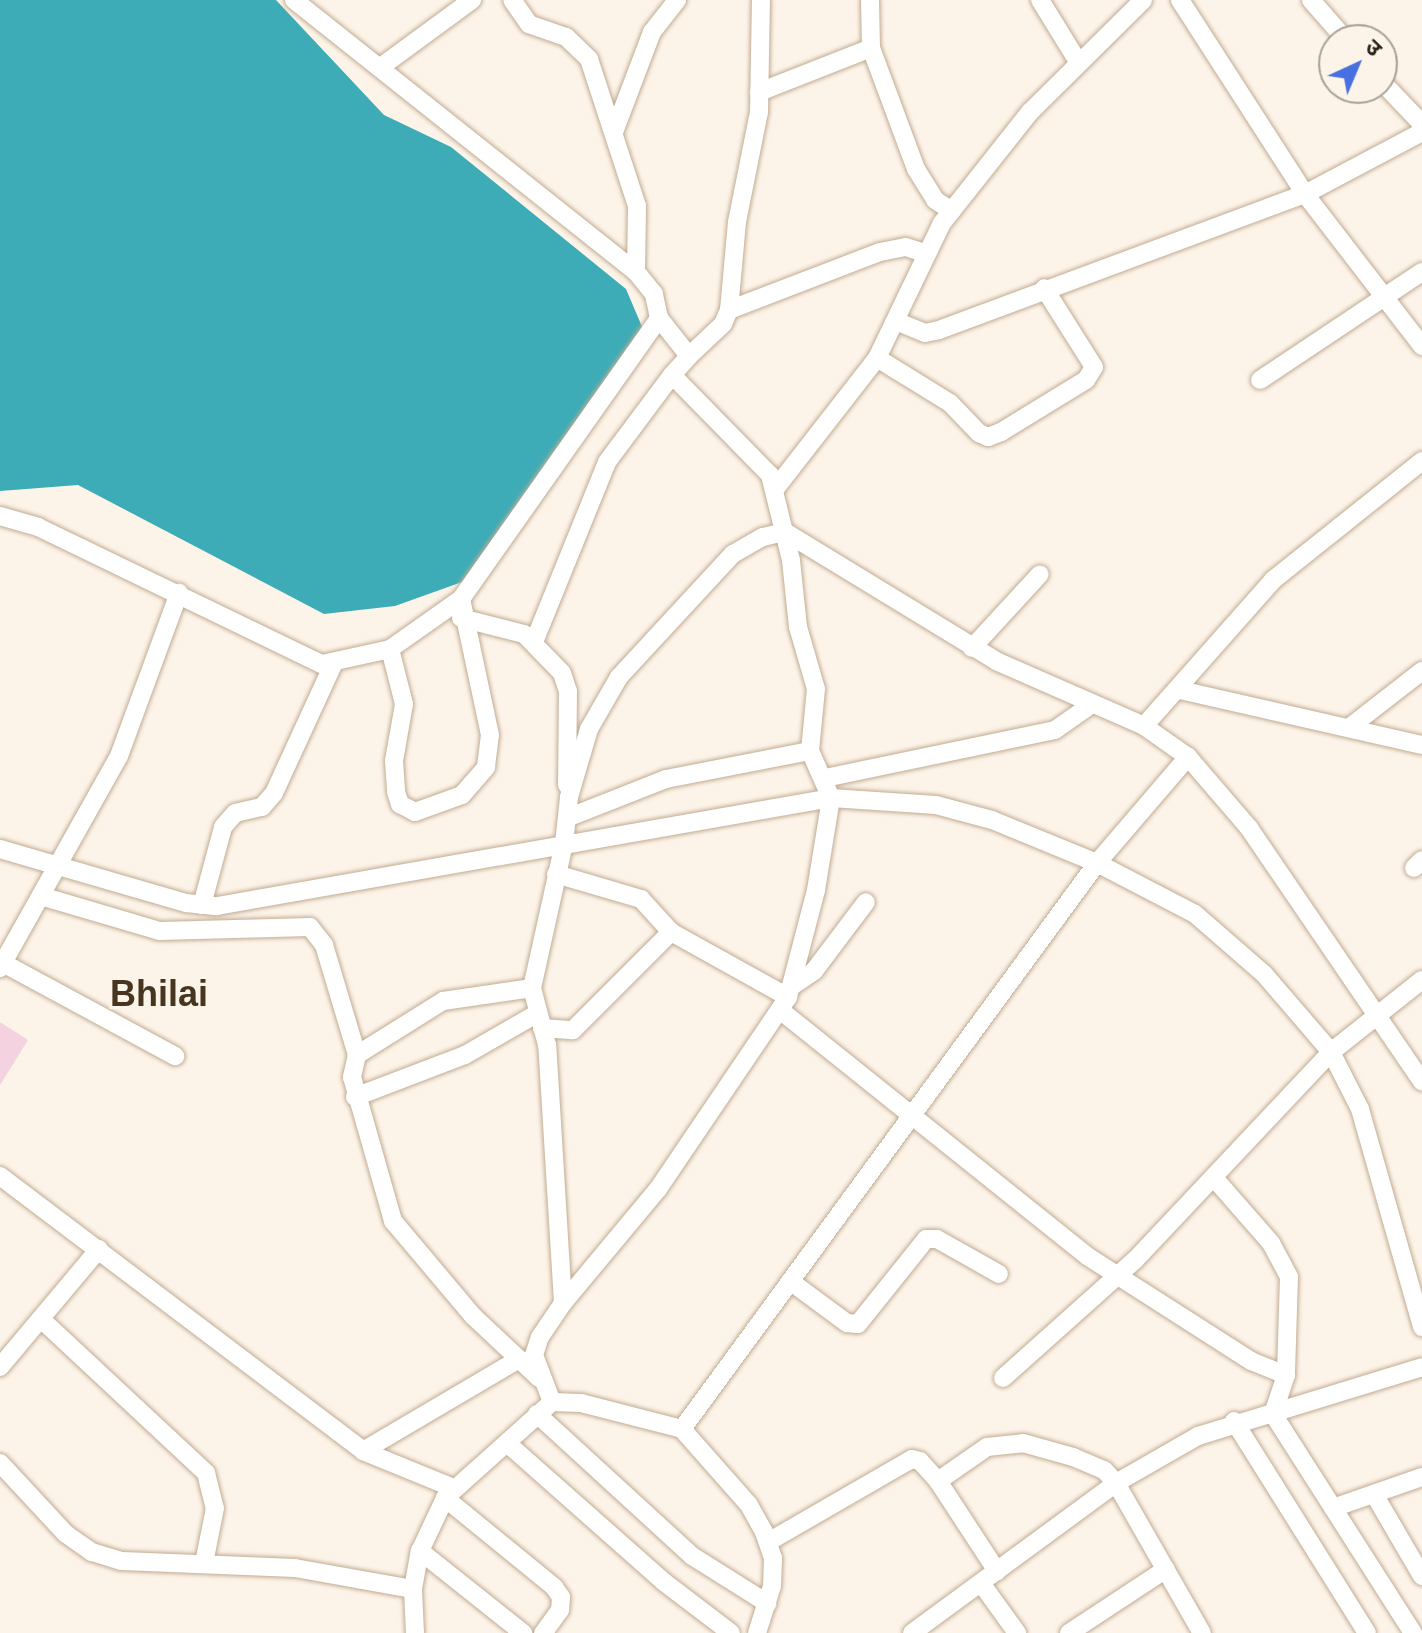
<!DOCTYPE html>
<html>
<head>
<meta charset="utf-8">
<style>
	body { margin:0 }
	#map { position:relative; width:1422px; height:1633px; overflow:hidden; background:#fdf4e9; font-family:Helvetica,"Noto Sans Devanagari",sans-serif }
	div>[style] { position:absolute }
	.water>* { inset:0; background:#3eacb6 }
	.building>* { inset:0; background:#f5d2df }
	.roads { filter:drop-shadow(0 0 2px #c1ab92) drop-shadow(0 0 2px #c1ab92) }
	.minor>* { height:18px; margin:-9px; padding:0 9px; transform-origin:9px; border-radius:9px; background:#fff }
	span { translate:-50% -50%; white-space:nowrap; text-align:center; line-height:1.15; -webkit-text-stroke:6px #fdf4e9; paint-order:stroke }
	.town-label { font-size:36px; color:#47351f; font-weight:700 }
	.north { position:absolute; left:1318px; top:24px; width:80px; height:80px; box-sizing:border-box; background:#fdf4e9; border:2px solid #a9a096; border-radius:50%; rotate:44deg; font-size:22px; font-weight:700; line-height:32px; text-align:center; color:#2b2219 }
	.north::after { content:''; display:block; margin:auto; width:28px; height:36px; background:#4870e2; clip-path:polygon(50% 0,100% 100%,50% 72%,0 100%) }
</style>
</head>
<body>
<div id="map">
	<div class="water">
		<i style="clip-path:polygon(0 0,276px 0,384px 115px,451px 147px,626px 289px,643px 329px,462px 582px,395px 606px,324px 614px,78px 485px,0 491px)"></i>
	</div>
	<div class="building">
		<i style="clip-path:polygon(0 1022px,28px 1040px,0 1085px)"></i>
	</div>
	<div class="roads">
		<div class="minor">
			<i style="left:294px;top:0;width:437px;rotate:38.5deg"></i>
			<i style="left:870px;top:0;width:48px;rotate:88.8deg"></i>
			<i style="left:871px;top:48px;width:129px;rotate:69.6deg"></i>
			<i style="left:916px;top:169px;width:36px;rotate:58deg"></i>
			<i style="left:935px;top:200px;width:20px;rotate:33deg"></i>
			<i style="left:1040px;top:0;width:70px;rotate:58.3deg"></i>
			<i style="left:1180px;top:0;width:231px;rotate:57.2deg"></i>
			<i style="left:1305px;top:194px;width:192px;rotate:52.4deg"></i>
			<i style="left:1311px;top:0;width:53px;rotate:48.8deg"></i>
			<i style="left:382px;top:66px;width:112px;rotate:-36.3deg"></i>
			<i style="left:1382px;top:82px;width:58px;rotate:46.4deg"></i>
			<i style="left:759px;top:92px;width:120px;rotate:-21.4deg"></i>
			<i style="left:614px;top:132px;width:107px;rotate:-69.2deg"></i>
			<i style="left:652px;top:32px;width:41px;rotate:-52deg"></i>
			<i style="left:729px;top:310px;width:162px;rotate:-21deg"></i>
			<i style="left:880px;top:252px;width:26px;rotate:-11deg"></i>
			<i style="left:906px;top:247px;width:19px;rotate:18deg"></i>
			<i style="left:898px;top:322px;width:29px;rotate:22deg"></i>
			<i style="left:925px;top:333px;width:14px;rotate:-12deg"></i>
			<i style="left:939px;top:330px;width:390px;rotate:-20.4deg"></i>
			<i style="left:1305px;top:194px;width:132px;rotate:-27.9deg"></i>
			<i style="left:689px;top:356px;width:47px;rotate:-43.3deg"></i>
			<i style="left:723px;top:324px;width:15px;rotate:-67deg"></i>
			<i style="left:729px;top:310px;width:88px;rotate:-84.8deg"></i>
			<i style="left:737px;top:222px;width:112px;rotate:-78.7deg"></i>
			<i style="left:759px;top:112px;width:112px;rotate:-89deg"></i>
			<i style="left:877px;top:358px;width:86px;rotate:31.7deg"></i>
			<i style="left:950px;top:403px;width:42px;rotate:46deg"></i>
			<i style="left:979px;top:433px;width:10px;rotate:24deg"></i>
			<i style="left:988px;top:437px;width:14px;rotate:-21deg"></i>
			<i style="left:1001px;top:432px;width:100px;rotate:-31.5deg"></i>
			<i style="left:1086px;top:380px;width:15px;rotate:-58deg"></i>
			<i style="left:1094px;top:367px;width:93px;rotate:-122.3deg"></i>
			<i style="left:1260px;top:380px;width:195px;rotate:-33.7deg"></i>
			<i style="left:775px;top:489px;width:166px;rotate:-52.1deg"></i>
			<i style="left:877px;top:358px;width:150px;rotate:-64.3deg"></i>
			<i style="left:942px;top:223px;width:142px;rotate:-51.6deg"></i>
			<i style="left:1030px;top:112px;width:159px;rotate:-44.7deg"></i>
			<i style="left:0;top:516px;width:40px;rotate:16deg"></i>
			<i style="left:38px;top:527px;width:315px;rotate:25.8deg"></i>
			<i style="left:322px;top:664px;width:70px;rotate:-12.4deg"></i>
			<i style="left:390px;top:649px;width:87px;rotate:-35.2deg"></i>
			<i style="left:461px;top:599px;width:344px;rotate:-54.8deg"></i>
			<i style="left:659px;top:318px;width:25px;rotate:-102deg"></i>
			<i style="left:654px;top:294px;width:28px;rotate:-129deg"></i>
			<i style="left:636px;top:272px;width:66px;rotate:-89.1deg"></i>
			<i style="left:637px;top:206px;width:155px;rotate:-108.1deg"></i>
			<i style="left:589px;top:59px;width:32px;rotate:-136deg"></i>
			<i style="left:566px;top:37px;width:39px;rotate:-161deg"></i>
			<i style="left:529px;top:24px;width:29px;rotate:-125deg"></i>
			<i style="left:461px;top:618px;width:65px;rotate:14.3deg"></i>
			<i style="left:524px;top:634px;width:54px;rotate:45.7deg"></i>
			<i style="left:562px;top:673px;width:19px;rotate:72deg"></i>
			<i style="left:568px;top:691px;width:94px;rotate:90.6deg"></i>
			<i style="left:534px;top:642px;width:194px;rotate:-67.9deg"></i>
			<i style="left:607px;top:462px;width:109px;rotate:-53.2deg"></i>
			<i style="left:972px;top:648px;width:100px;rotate:-47.4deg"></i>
			<i style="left:390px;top:649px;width:57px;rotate:75.7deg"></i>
			<i style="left:404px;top:704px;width:58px;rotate:100deg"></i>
			<i style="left:394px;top:761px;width:31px;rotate:86deg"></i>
			<i style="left:396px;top:792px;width:13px;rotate:72deg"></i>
			<i style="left:400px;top:804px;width:17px;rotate:28deg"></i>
			<i style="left:415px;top:812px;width:50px;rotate:-19.9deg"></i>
			<i style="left:462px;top:795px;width:37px;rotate:-49deg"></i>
			<i style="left:486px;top:767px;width:32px;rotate:-83deg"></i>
			<i style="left:490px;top:735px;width:139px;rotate:-102deg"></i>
			<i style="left:1180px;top:690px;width:248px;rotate:12.8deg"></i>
			<i style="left:1144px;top:726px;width:195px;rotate:-48.5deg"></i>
			<i style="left:1273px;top:580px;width:191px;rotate:-38.6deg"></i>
			<i style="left:1350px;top:727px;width:91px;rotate:-37.9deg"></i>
			<i style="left:825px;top:778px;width:235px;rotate:-11.8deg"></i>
			<i style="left:1055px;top:730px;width:45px;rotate:-35.1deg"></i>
			<i style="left:567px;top:818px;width:106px;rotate:-21.5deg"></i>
			<i style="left:666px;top:779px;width:147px;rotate:-11deg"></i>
			<i style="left:0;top:849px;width:194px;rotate:16.2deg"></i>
			<i style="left:186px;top:903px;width:31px;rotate:6deg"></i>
			<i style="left:217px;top:906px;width:623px;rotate:-9.98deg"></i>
			<i style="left:831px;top:798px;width:105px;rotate:3.8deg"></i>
			<i style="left:936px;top:805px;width:58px;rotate:15deg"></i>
			<i style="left:992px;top:820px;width:113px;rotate:22.3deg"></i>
			<i style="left:1097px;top:863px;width:110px;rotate:27.5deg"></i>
			<i style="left:1195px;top:914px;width:91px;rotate:41deg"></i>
			<i style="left:1264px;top:974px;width:103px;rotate:49.3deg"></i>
			<i style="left:1331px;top:1052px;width:64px;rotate:63deg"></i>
			<i style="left:1360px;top:1109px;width:227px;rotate:74.1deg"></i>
			<i style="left:1414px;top:868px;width:11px;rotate:-45deg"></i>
			<i style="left:556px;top:874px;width:89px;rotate:16.4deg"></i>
			<i style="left:641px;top:899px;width:45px;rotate:47.7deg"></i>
			<i style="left:671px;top:932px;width:134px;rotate:29.1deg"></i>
			<i style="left:41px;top:896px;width:124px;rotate:16.4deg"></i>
			<i style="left:160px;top:931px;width:150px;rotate:-1.5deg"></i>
			<i style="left:310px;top:927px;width:23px;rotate:52deg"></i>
			<i style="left:324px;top:945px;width:115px;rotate:73.3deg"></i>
			<i style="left:202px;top:905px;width:81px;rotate:-74.9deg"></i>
			<i style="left:223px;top:827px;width:18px;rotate:-49deg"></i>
			<i style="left:235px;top:813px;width:28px;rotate:-13deg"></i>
			<i style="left:262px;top:807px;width:18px;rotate:-49deg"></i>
			<i style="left:274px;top:793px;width:141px;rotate:-65.3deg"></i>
			<i style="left:3px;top:963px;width:196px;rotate:28.4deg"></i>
			<i style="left:0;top:968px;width:243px;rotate:-60.7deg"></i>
			<i style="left:119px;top:756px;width:174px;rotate:-69.8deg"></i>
			<i style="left:792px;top:986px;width:27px;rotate:-34deg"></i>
			<i style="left:814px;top:971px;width:86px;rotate:-53deg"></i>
			<i style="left:532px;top:988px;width:90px;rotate:171.7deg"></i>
			<i style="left:443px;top:1001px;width:102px;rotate:147.9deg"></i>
			<i style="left:357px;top:1055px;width:23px;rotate:103deg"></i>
			<i style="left:352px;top:1077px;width:150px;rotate:74.1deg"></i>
			<i style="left:393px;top:1221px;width:124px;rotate:49.9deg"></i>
			<i style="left:473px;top:1316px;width:91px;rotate:43.2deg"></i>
			<i style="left:780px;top:1010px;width:393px;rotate:38.7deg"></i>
			<i style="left:1087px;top:1256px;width:195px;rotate:32.6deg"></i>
			<i style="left:1251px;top:1361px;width:38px;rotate:22deg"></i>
			<i style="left:542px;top:1028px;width:31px;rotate:4deg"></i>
			<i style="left:573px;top:1030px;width:139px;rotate:-45deg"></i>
			<i style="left:355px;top:1097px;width:118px;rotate:-20.9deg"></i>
			<i style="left:465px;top:1055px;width:84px;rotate:-29.9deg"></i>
			<i style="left:0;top:1176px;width:455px;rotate:37.1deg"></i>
			<i style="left:363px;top:1451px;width:95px;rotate:22.2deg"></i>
			<i style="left:1215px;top:1179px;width:85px;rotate:48.8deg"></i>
			<i style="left:1271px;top:1243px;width:38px;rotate:62deg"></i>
			<i style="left:1289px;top:1277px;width:98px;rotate:91.8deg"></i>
			<i style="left:1286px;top:1375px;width:41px;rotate:108.4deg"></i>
			<i style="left:1273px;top:1414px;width:260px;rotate:57.4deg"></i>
			<i style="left:790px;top:1281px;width:71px;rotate:36.4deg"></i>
			<i style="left:847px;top:1323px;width:11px;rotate:5deg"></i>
			<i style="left:858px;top:1324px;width:109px;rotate:-51.3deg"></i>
			<i style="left:926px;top:1239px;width:11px"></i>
			<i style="left:937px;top:1239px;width:71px;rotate:29.4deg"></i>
			<i style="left:563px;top:1303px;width:148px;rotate:-50.2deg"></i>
			<i style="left:658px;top:1189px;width:232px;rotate:-55.9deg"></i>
			<i style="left:788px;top:997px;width:111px;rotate:-75.3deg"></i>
			<i style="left:816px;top:890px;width:93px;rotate:-80.7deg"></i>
			<i style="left:831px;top:798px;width:51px;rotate:-114.1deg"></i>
			<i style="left:810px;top:751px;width:62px;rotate:-84.5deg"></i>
			<i style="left:816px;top:689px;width:65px;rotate:-106.2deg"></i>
			<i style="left:798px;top:627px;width:67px;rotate:-96deg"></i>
			<i style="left:791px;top:560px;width:88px;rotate:-103.9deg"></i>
			<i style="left:770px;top:475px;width:140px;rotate:-134.4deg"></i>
			<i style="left:672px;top:375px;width:25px;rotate:-48deg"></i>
			<i style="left:689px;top:356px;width:48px;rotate:-128.3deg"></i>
			<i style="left:41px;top:1319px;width:226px;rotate:43deg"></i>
			<i style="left:206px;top:1473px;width:36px;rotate:76deg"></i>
			<i style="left:215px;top:1508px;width:56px;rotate:101.3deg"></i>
			<i style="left:0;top:1367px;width:154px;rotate:-50deg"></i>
			<i style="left:1003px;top:1378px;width:177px;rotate:-41.8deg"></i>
			<i style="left:1135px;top:1260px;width:286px;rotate:-46.7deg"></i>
			<i style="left:1331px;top:1052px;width:116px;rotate:-38.4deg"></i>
			<i style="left:552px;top:1402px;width:50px;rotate:-111deg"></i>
			<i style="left:534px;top:1355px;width:19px;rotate:-72deg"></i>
			<i style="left:540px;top:1337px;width:41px;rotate:-55.9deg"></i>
			<i style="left:563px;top:1303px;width:258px;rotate:-93.5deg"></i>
			<i style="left:547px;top:1045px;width:59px;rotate:-104.7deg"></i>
			<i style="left:532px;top:988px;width:148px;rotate:-77.5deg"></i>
			<i style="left:564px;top:844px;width:47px;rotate:-83.9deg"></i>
			<i style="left:569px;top:797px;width:71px;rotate:-73.6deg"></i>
			<i style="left:589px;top:729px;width:60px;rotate:-60deg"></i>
			<i style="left:619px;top:677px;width:168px;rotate:-47.2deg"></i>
			<i style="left:733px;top:554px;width:34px;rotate:-30deg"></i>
			<i style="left:763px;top:537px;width:23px;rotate:-13deg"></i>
			<i style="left:785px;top:532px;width:247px;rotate:31.4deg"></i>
			<i style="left:996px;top:661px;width:162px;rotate:23.7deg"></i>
			<i style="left:1144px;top:726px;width:54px;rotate:35.2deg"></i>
			<i style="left:1188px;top:757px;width:94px;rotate:49.3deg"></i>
			<i style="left:1249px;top:828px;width:307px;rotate:55.7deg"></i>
			<i style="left:537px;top:1414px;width:210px;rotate:42.5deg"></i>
			<i style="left:692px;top:1556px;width:89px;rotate:32.1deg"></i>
			<i style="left:1234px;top:1421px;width:250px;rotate:57.9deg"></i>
			<i style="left:682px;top:1429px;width:702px;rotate:-53.75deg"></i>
			<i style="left:1097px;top:863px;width:140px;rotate:-49.4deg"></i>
			<i style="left:508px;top:1444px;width:208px;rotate:41.5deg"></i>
			<i style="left:664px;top:1582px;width:84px;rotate:37.3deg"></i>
			<i style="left:363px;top:1451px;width:181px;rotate:-30.5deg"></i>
			<i style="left:0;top:1463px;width:97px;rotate:47.1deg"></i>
			<i style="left:66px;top:1534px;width:32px;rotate:35deg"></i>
			<i style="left:92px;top:1552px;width:31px;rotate:17deg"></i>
			<i style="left:122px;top:1561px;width:173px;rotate:2.3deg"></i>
			<i style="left:295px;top:1568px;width:120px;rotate:10.1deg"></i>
			<i style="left:938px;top:1481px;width:108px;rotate:56.8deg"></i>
			<i style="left:1374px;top:1494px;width:95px;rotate:59.7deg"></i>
			<i style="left:445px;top:1498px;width:141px;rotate:39.2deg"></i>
			<i style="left:554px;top:1587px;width:12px;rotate:55deg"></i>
			<i style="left:561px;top:1597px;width:13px;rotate:94deg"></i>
			<i style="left:560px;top:1610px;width:29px;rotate:126deg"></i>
			<i style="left:1333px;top:1508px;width:94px;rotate:-19.2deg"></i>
			<i style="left:768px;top:1542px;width:166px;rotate:-30deg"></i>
			<i style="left:912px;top:1459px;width:8px;rotate:14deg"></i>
			<i style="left:920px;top:1461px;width:27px;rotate:48deg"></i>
			<i style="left:938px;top:1481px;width:60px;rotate:-34.8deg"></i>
			<i style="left:987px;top:1447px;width:36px;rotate:-6deg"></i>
			<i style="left:1023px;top:1443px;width:52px;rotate:15.6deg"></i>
			<i style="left:1073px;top:1457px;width:34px;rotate:23deg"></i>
			<i style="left:1104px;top:1470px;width:18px;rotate:47deg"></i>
			<i style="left:1116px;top:1483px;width:173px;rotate:60.2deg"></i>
			<i style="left:420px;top:1551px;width:132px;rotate:38.5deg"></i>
			<i style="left:981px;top:1583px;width:62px;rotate:54.2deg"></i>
			<i style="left:415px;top:1633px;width:44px;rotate:-92.6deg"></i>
			<i style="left:413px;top:1589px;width:39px;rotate:-80deg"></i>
			<i style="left:420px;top:1551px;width:59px;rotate:-64.7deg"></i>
			<i style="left:445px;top:1498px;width:144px;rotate:-41.9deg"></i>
			<i style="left:552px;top:1402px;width:29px;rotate:2deg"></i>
			<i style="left:581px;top:1403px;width:104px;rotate:14.4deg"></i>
			<i style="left:682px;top:1429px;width:101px;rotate:48.6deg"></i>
			<i style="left:749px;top:1505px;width:31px;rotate:61deg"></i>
			<i style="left:764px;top:1532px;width:28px;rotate:71deg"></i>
			<i style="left:773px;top:1558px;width:28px;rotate:92deg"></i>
			<i style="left:772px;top:1586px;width:49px;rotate:107.7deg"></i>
			<i style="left:912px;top:1633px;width:253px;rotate:-36.3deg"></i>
			<i style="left:1116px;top:1483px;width:95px;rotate:-29.8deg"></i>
			<i style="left:1198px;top:1436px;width:234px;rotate:-17.1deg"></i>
			<i style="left:1069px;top:1633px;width:116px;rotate:-33.4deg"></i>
		</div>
	</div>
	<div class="town-label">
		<span style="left:159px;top:994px">Bhilai</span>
	</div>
	<div class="north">उ</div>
</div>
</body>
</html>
